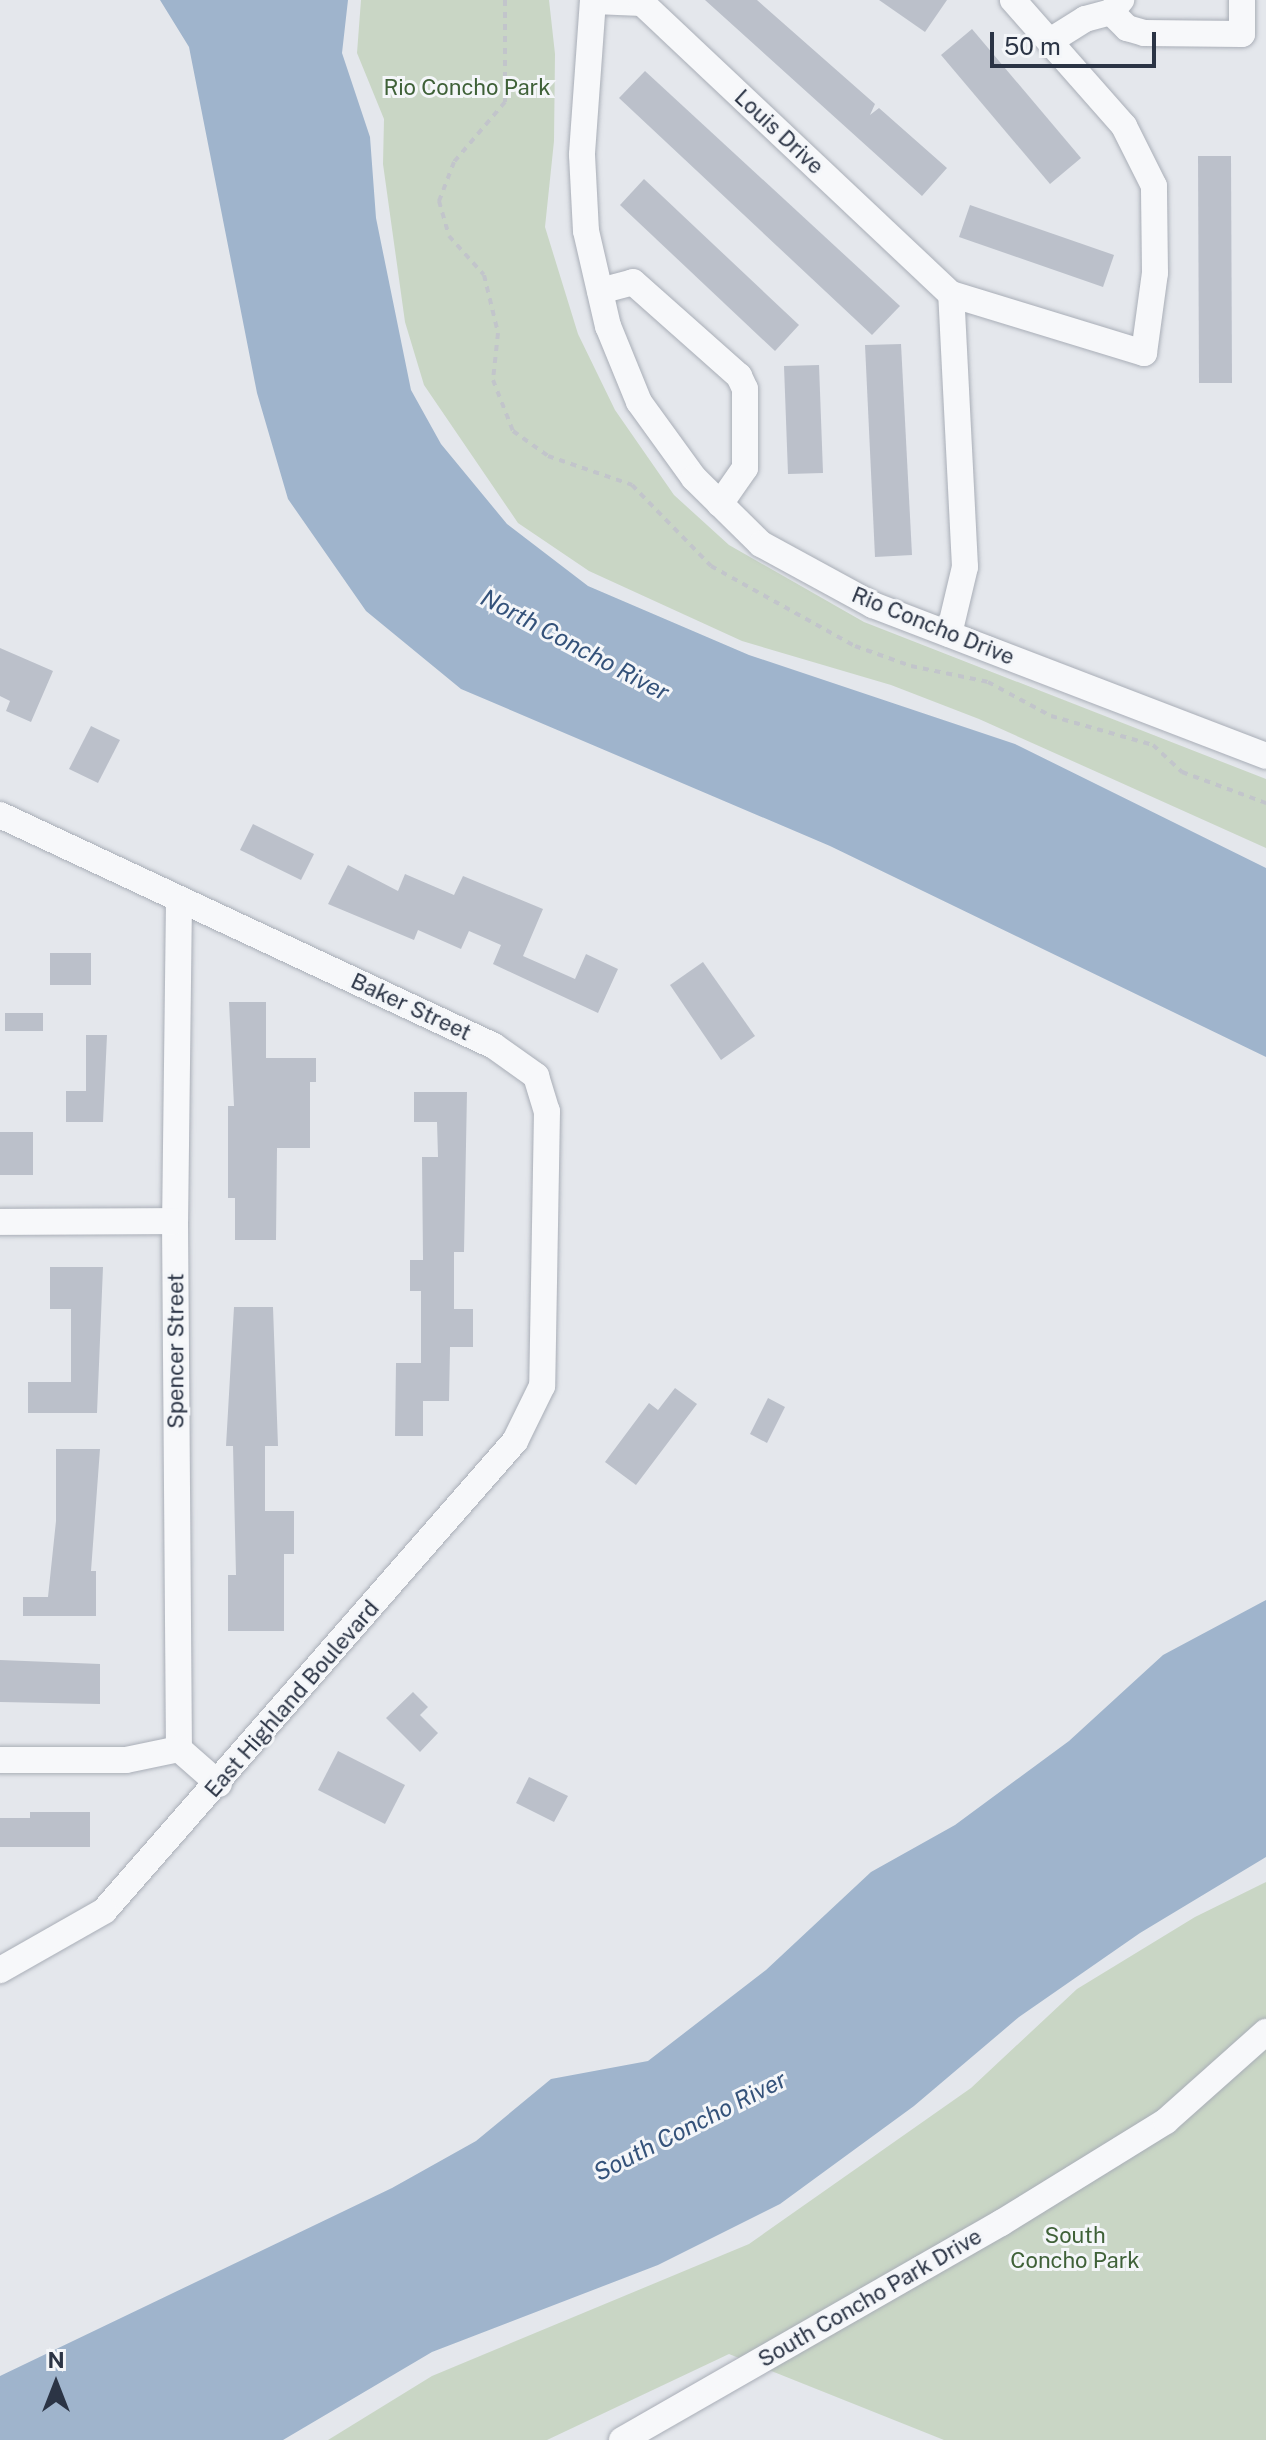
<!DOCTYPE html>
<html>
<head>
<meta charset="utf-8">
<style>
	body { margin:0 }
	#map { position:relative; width:1266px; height:2440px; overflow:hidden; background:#e4e7ec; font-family:"Public Sans",sans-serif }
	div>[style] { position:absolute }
	.green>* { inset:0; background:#c9d6c5 }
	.water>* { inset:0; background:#9fb4cc }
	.building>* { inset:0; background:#bbc0ca }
	.path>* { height:4px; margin-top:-2px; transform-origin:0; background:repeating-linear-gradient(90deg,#c2c5cb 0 6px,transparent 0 12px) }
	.roads { filter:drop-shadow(0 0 2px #a9aeb7) drop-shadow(0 0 2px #a9aeb7) }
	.minor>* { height:26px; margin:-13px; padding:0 13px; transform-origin:13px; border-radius:13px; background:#f7f8fa }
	span { translate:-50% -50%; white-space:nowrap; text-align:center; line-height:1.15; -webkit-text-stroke:6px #f4f6f9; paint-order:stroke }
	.park-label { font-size:22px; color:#3f6138 }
	.street-label { font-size:22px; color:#2b3445 }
	.water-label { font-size:24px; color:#34527a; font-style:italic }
	.north { position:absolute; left:16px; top:2344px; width:80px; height:80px; -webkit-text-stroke:6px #f4f6f9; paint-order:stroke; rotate:0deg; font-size:22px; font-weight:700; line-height:32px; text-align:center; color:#2b3445 }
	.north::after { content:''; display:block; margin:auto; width:28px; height:36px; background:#2b3445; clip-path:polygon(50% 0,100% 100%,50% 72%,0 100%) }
	.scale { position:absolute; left:990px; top:32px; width:166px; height:36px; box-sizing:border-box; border:4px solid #2b3445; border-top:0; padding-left:10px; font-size:24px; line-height:28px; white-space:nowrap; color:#2b3445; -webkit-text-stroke:6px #f4f6f9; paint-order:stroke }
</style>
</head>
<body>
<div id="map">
	<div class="green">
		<i style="clip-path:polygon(361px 0,549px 0,555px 54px,554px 141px,545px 227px,578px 334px,615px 410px,674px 495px,729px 545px,864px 622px,1266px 779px,1266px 848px,979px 719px,891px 685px,742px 641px,589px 571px,518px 523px,424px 385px,405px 322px,383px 164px,384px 119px,357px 53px)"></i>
		<i style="clip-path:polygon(1266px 1882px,1266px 2440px,944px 2440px,729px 2354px,547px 2440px,328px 2440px,432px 2376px,749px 2244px,971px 2088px,1077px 1989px,1195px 1917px)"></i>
	</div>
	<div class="water">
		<i style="clip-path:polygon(160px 0,348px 0,342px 53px,370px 137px,376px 218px,411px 390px,441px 444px,507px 524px,588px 586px,749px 655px,1015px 744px,1266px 868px,1266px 1057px,830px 846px,461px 689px,366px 611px,288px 499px,257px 393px,189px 47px)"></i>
		<i style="clip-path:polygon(1266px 1600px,1266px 1857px,1140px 1933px,1019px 2017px,914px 2106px,780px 2204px,658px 2265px,432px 2352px,283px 2440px,0 2440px,0 2376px,392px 2188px,476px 2141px,551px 2079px,648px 2061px,766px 1970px,871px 1872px,955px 1825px,1069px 1741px,1163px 1655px)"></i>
	</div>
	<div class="building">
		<i style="clip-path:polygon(705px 0,757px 0,875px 104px,870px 115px,879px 108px,947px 168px,922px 196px)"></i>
		<i style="clip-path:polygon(879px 0,947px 0,925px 32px)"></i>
		<i style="clip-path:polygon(972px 29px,1081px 158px,1050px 184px,941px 55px)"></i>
		<i style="clip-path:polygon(645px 71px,900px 306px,872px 335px,619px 98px)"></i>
		<i style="clip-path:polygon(1198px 156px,1231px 156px,1232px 383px,1199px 383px)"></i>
		<i style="clip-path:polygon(644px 179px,799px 325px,775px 351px,620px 205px)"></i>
		<i style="clip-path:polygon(970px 205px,1114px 255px,1103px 287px,959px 237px)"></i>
		<i style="clip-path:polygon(901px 344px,912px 555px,875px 557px,865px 345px)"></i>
		<i style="clip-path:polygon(819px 365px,823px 473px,788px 474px,784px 366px)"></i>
		<i style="clip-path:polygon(0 648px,53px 671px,31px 722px,6px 711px,10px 701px,0 696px)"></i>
		<i style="clip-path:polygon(91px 726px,120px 740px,98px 783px,69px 769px)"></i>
		<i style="clip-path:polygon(253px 824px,314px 854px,301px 880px,240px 850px)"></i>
		<i style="clip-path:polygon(348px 865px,398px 891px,405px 874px,454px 895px,463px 876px,543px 909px,523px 956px,575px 979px,586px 954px,618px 969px,598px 1013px,493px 964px,501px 945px,469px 931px,461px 949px,418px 930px,414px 940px,328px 904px)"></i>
		<i style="clip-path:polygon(50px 953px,91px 953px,91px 985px,50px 985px)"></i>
		<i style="clip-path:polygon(703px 962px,755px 1036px,721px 1060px,670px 985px)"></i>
		<i style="clip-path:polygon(229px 1002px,266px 1002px,266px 1058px,316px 1058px,316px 1082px,310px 1082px,310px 1148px,277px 1148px,276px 1240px,235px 1240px,235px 1198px,228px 1198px,228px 1106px,234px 1106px)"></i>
		<i style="clip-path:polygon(5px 1013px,43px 1013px,43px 1031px,5px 1031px)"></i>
		<i style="clip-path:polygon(86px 1035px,107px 1035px,103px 1122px,66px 1122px,66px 1091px,86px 1091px)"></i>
		<i style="clip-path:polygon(414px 1092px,467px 1092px,464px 1252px,454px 1252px,454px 1309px,473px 1309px,473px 1347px,450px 1347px,449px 1401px,423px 1401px,423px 1436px,395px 1436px,396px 1363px,421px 1363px,421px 1291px,410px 1291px,410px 1260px,423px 1260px,422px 1157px,438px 1157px,437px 1122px,414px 1122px)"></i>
		<i style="clip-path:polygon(0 1132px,33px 1132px,33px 1175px,0 1175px)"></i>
		<i style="clip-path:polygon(50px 1267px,103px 1267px,97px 1413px,28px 1413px,28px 1382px,71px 1382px,71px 1309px,50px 1309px)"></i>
		<i style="clip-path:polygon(234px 1307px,273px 1307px,278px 1446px,265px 1446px,265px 1511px,294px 1511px,294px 1554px,284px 1554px,284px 1631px,228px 1631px,228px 1575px,236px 1575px,233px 1446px,226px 1446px)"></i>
		<i style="clip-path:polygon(675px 1388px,697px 1404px,636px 1485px,605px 1462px,649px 1403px,658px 1410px)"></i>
		<i style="clip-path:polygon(768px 1398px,785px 1407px,767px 1443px,750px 1434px)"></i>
		<i style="clip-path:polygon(56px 1449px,100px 1449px,91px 1571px,96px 1571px,96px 1616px,23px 1616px,23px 1597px,48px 1597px,56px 1521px)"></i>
		<i style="clip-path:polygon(0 1660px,100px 1664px,100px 1704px,0 1702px)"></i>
		<i style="clip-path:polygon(413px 1692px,428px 1707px,420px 1715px,438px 1733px,420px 1752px,386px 1718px)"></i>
		<i style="clip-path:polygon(338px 1751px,405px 1785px,385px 1824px,318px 1790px)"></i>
		<i style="clip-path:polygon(529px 1777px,568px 1796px,554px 1822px,516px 1803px)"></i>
		<i style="clip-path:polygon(30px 1812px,90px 1812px,90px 1847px,0 1847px,0 1818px,30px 1818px)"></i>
	</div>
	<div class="path">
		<i style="left:505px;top:0;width:102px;rotate:90deg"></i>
		<i style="left:505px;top:102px;width:79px;rotate:130.4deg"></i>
		<i style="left:454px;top:162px;width:42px;rotate:111deg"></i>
		<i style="left:439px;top:201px;width:36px;rotate:74deg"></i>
		<i style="left:449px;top:236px;width:52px;rotate:48.1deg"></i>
		<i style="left:484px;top:275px;width:60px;rotate:76.4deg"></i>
		<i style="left:498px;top:333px;width:47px;rotate:96.1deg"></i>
		<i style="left:493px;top:380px;width:55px;rotate:68.6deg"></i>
		<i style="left:513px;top:431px;width:43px;rotate:35.5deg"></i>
		<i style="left:548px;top:456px;width:89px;rotate:19deg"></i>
		<i style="left:632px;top:485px;width:113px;rotate:45.7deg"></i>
		<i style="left:711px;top:566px;width:165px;rotate:29.1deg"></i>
		<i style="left:855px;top:646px;width:59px;rotate:19.7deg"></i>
		<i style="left:911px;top:666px;width:79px;rotate:11.7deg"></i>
		<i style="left:988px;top:682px;width:72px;rotate:28.4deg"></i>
		<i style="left:1051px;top:716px;width:106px;rotate:15.9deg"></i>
		<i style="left:1153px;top:745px;width:40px;rotate:43deg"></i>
		<i style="left:1182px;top:772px;width:90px;rotate:20.3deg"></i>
	</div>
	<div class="roads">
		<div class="minor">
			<i style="left:593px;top:0;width:155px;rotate:94.1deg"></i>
			<i style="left:582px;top:155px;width:76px;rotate:87deg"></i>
			<i style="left:586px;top:231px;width:98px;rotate:77deg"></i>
			<i style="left:608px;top:326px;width:82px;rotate:67.8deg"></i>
			<i style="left:639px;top:402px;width:94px;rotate:54.1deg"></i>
			<i style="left:694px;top:478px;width:94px;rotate:44.6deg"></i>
			<i style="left:761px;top:544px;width:128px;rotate:28.6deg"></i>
			<i style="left:873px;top:605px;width:421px;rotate:21deg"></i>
			<i style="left:594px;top:1px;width:48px;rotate:2.4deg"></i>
			<i style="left:642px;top:3px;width:424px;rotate:43.3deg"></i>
			<i style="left:951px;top:294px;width:202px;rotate:17deg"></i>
			<i style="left:1144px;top:353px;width:81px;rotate:-82.2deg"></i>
			<i style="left:1155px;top:273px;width:87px;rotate:-90.7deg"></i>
			<i style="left:1154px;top:186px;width:67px;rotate:-116.6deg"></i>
			<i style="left:1124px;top:126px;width:168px;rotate:-131.4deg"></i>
			<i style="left:1111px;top:12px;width:23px;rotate:45deg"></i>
			<i style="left:1127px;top:28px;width:18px;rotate:16deg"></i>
			<i style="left:1144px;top:33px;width:98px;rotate:0.6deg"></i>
			<i style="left:1242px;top:34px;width:34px;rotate:-90deg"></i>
			<i style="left:1050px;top:41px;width:41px;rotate:-32.2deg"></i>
			<i style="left:1085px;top:19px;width:27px;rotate:-15deg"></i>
			<i style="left:1111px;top:12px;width:16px;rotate:-50deg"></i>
			<i style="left:600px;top:291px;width:34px;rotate:-15deg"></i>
			<i style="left:633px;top:282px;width:142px;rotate:41.6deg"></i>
			<i style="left:739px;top:376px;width:14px;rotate:65deg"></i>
			<i style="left:745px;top:389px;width:79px;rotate:90deg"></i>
			<i style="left:745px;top:468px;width:44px;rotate:124.8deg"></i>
			<i style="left:949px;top:634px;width:69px;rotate:-76.6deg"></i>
			<i style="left:965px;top:567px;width:273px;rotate:-92.9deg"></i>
			<i style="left:0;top:815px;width:545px;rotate:25.06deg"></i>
			<i style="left:494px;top:1046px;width:52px;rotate:35.5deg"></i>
			<i style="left:536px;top:1076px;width:37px;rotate:73deg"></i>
			<i style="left:547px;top:1111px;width:275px;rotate:91deg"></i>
			<i style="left:542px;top:1386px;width:61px;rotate:116.1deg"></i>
			<i style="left:515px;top:1441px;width:624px;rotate:131.17deg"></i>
			<i style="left:104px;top:1911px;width:120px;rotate:150.4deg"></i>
			<i style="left:179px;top:900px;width:321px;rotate:90.7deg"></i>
			<i style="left:175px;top:1221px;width:528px;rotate:89.57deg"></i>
			<i style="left:179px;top:1749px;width:53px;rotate:41.2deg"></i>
			<i style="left:0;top:1222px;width:175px;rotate:-0.3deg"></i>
			<i style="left:0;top:1760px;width:126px"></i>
			<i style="left:126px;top:1760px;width:54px;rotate:-11.7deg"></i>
			<i style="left:622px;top:2440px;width:437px;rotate:-29.8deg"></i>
			<i style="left:1001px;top:2223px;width:194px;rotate:-31.7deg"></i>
			<i style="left:1166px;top:2121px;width:134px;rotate:-41.7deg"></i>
		</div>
	</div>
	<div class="park-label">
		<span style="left:467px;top:88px">Rio Concho Park</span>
		<span style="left:1075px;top:2248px">South<br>Concho Park</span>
	</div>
	<div class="street-label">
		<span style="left:779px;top:132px;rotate:43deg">Louis Drive</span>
		<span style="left:933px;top:626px;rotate:22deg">Rio Concho Drive</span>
		<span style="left:411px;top:1007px;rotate:25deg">Baker Street</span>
		<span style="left:176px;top:1351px;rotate:-90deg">Spencer Street</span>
		<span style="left:292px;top:1699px;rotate:-49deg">East Highland Boulevard</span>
		<span style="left:870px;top:2298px;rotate:-30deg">South Concho Park Drive</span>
	</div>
	<div class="water-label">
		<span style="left:575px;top:645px;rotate:28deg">North Concho River</span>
		<span style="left:690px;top:2126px;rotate:-27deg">South Concho River</span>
	</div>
	<div class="north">N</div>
	<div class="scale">50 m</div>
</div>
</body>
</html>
